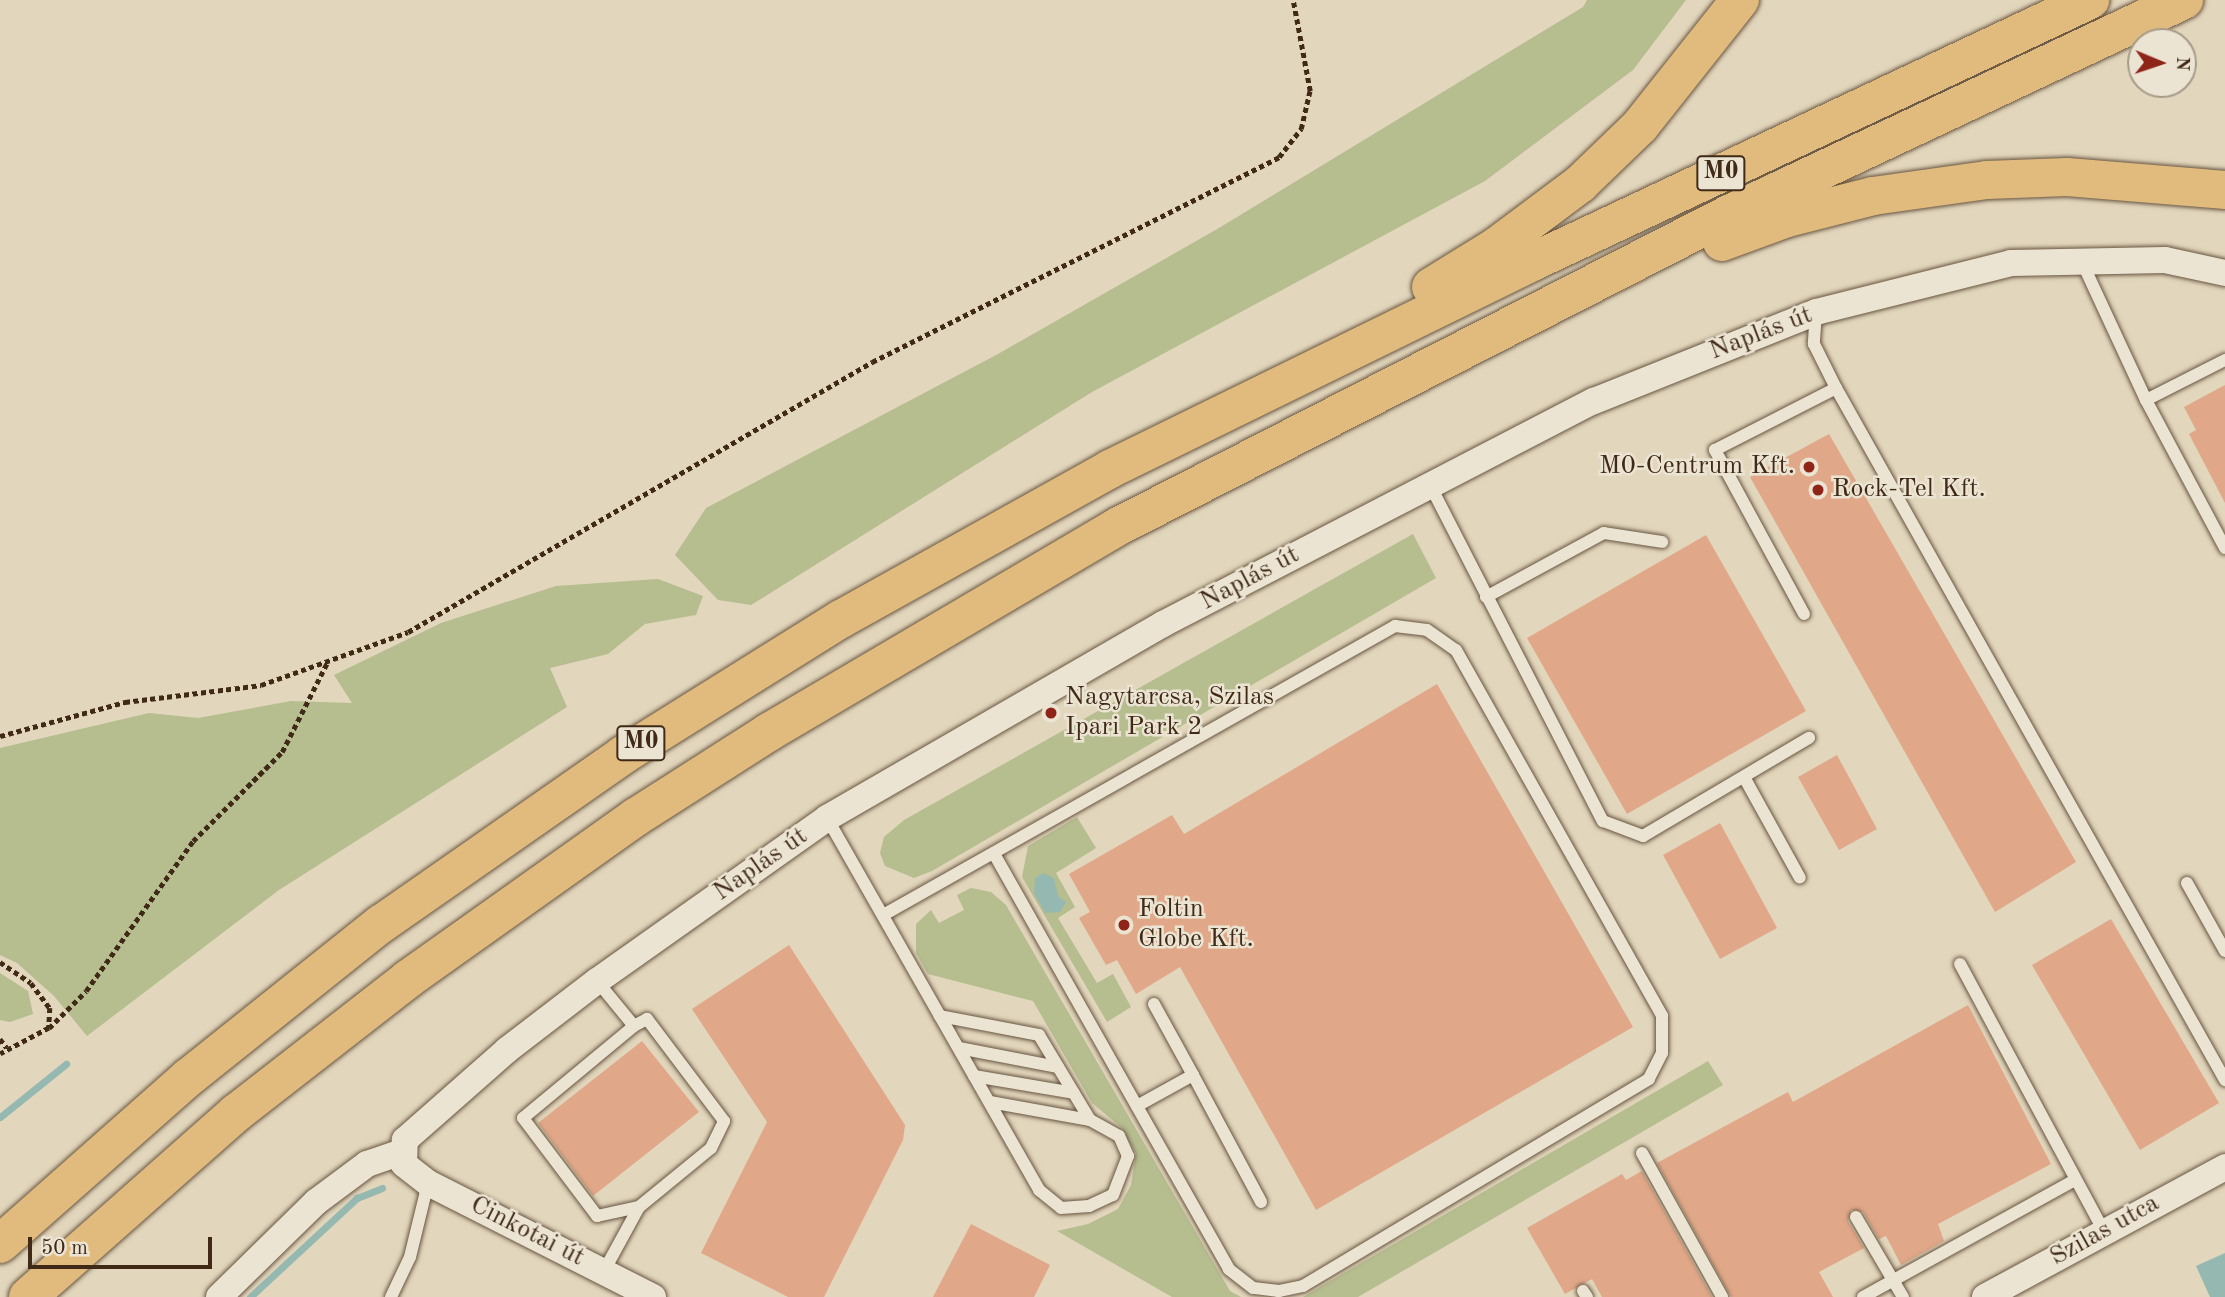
<!DOCTYPE html>
<html>
<head>
<meta charset="utf-8">
<style>
	body { margin:0 }
	#map { position:relative; width:2225px; height:1297px; overflow:hidden; background:#e2d6bc; font-family:"Old Standard TT",serif }
	div>[style] { position:absolute }
	.green>* { inset:0; background:#b6bd8f }
	.water>* { inset:0; background:#95b9b0 }
	.stream>* { height:7px; margin:-3.5px; padding:0 3.5px; transform-origin:3.5px; border-radius:3.5px; background:#95b9b0 }
	.building>* { inset:0; background:#e0a888 }
	.path>* { height:4.5px; margin-top:-2.25px; transform-origin:0; background:repeating-linear-gradient(90deg,#402a17 0 5px,transparent 0 8.5px) }
	.roads { filter:drop-shadow(0 0 2px #685540) drop-shadow(0 0 2px #685540) }
	.service>* { height:12px; margin:-6px; padding:0 6px; transform-origin:6px; border-radius:6px; background:#ece4d3 }
	.minor>* { height:26px; margin:-13px; padding:0 13px; transform-origin:13px; border-radius:13px; background:#ece4d3 }
	.trunk>* { height:38px; margin:-19px; padding:0 19px; transform-origin:19px; border-radius:19px; background:#e1bb7e }
	.dots>* { width:19px; height:19px; translate:-50% -50%; box-sizing:border-box; border:4px solid #ece4d3; border-radius:50% }
	span { translate:-50% -50%; white-space:nowrap; text-align:center; line-height:1.15; -webkit-text-stroke:5px #ece4d3; paint-order:stroke }
	.shield-label span { padding:2px 5px; background:#ece4d3; border:2px solid; border-radius:5px; -webkit-text-stroke-width:0 }
	.shield-label { font-size:24px; color:#402a17; font-weight:700 }
	.street-label { font-size:26px; color:#402a17 }
	.poi-label { font-size:26px; color:#402a17 }
	.right { translate:-100% -50%; text-align:right }
	.left { translate:0 -50%; text-align:left }
	.north { position:absolute; left:2127px; top:28px; width:70px; height:70px; box-sizing:border-box; background:#ece4d3; border:2px solid #a79a88; border-radius:50%; rotate:92deg; font-size:19px; font-weight:700; line-height:28px; text-align:center; color:#402a17 }
	.north::after { content:''; display:block; margin:auto; width:24px; height:32px; background:#8f2418; clip-path:polygon(50% 0,100% 100%,50% 72%,0 100%) }
	.scale { position:absolute; left:28px; top:1237px; width:184px; height:32px; box-sizing:border-box; border:4px solid #402a17; border-top:0; padding-left:9px; font-size:21px; line-height:24px; white-space:nowrap; color:#402a17; -webkit-text-stroke:5px #ece4d3; paint-order:stroke }
</style>
</head>
<body>
<div id="map">
	<div class="green">
		<i style="clip-path:polygon(1587px 0,1686px 0,1633px 70px,1485px 181px,1092px 392px,751px 605px,718px 600px,675px 555px,706px 508px,998px 354px,1219px 228px,1583px 7px)"></i>
		<i style="clip-path:polygon(1413px 534px,1436px 578px,932px 871px,914px 878px,885px 866px,880px 853px,884px 837px,904px 820px)"></i>
		<i style="clip-path:polygon(658px 579px,703px 596px,696px 615px,645px 624px,608px 654px,550px 668px,567px 707px,279px 890px,87px 1036px,54px 996px,17px 963px,0 955px,0 748px,149px 713px,198px 718px,291px 701px,352px 703px,334px 675px,441px 623px,556px 586px)"></i>
		<i style="clip-path:polygon(1077px 817px,1096px 848px,1056px 873px,1075px 907px,1058px 918px,1097px 983px,1113px 974px,1131px 1007px,1107px 1022px,1022px 877px,1028px 846px)"></i>
		<i style="clip-path:polygon(971px 888px,991px 892px,1006px 905px,1230px 1291px,1241px 1297px,1172px 1297px,1057px 1231px,1088px 1224px,1118px 1209px,1131px 1185px,1136px 1153px,1122px 1128px,1092px 1103px,1033px 1001px,928px 974px,916px 953px,916px 924px,931px 910px,939px 923px,964px 910px,957px 895px)"></i>
		<i style="clip-path:polygon(0 973px,28px 991px,33px 1014px,10px 1022px,0 1020px)"></i>
		<i style="clip-path:polygon(1708px 1061px,1723px 1085px,1358px 1297px,1303px 1297px)"></i>
	</div>
	<div class="water">
		<i style="clip-path:polygon(1043px 873px,1054px 878px,1058px 896px,1066px 902px,1060px 912px,1045px 913px,1034px 893px,1035px 878px)"></i>
		<i style="clip-path:polygon(2225px 1253px,2225px 1297px,2210px 1297px,2196px 1266px)"></i>
	</div>
	<div class="stream">
		<i style="left:0;top:1117px;width:85px;rotate:-38.8deg"></i>
		<i style="left:250px;top:1297px;width:146px;rotate:-42.8deg"></i>
		<i style="left:357px;top:1198px;width:27px;rotate:-22deg"></i>
	</div>
	<div class="building">
		<i style="clip-path:polygon(2225px 385px,2225px 503px,2189px 434px,2196px 430px,2184px 407px)"></i>
		<i style="clip-path:polygon(1829px 434px,2076px 862px,1995px 912px,1750px 477px)"></i>
		<i style="clip-path:polygon(1706px 535px,1806px 711px,1627px 814px,1527px 638px)"></i>
		<i style="clip-path:polygon(1437px 684px,1633px 1027px,1316px 1210px,1180px 967px,1136px 994px,1117px 960px,1106px 965px,1079px 918px,1090px 912px,1069px 874px,1172px 815px,1184px 834px)"></i>
		<i style="clip-path:polygon(1837px 755px,1877px 829px,1839px 850px,1798px 777px)"></i>
		<i style="clip-path:polygon(1720px 823px,1777px 928px,1720px 959px,1663px 855px)"></i>
		<i style="clip-path:polygon(2111px 919px,2219px 1103px,2140px 1150px,2032px 965px)"></i>
		<i style="clip-path:polygon(789px 945px,905px 1125px,903px 1140px,824px 1297px,788px 1297px,701px 1253px,767px 1122px,692px 1009px)"></i>
		<i style="clip-path:polygon(1968px 1005px,2051px 1164px,1938px 1224px,1944px 1241px,1901px 1265px,1886px 1236px,1879px 1239px,1863px 1212px,1851px 1210px,1848px 1221px,1864px 1248px,1819px 1272px,1833px 1297px,1731px 1297px,1657px 1163px,1788px 1092px,1793px 1102px)"></i>
		<i style="clip-path:polygon(642px 1041px,699px 1112px,593px 1196px,538px 1123px)"></i>
		<i style="clip-path:polygon(1642px 1171px,1712px 1297px,1602px 1297px,1592px 1279px,1565px 1294px,1527px 1228px,1622px 1174px,1626px 1180px)"></i>
		<i style="clip-path:polygon(971px 1224px,1050px 1265px,1034px 1297px,933px 1297px)"></i>
	</div>
	<div class="path">
		<i style="left:0;top:736px;width:130px;rotate:-15.2deg"></i>
		<i style="left:125px;top:702px;width:137px;rotate:-7.1deg"></i>
		<i style="left:261px;top:685px;width:156px;rotate:-19.8deg"></i>
		<i style="left:408px;top:632px;width:537px;rotate:-30.19deg"></i>
		<i style="left:872px;top:362px;width:456px;rotate:-26.7deg"></i>
		<i style="left:1279px;top:157px;width:36px;rotate:-52deg"></i>
		<i style="left:1301px;top:129px;width:39px;rotate:-77deg"></i>
		<i style="left:1310px;top:91px;width:93px;rotate:-100.6deg"></i>
		<i style="left:0;top:962px;width:37px;rotate:34deg"></i>
		<i style="left:31px;top:983px;width:31px;rotate:53deg"></i>
		<i style="left:50px;top:1008px;width:20px;rotate:93deg"></i>
		<i style="left:49px;top:1028px;width:55px;rotate:152deg"></i>
		<i style="left:49px;top:1028px;width:52px;rotate:-45deg"></i>
		<i style="left:86px;top:991px;width:184px;rotate:-54.5deg"></i>
		<i style="left:193px;top:841px;width:126px;rotate:-45deg"></i>
		<i style="left:282px;top:752px;width:102px;rotate:-63.2deg"></i>
		<i style="left:0;top:1039px;width:11px;rotate:52deg"></i>
	</div>
	<div class="roads">
		<div class="service">
			<i style="left:2081px;top:260px;width:154px;rotate:65.1deg"></i>
			<i style="left:2146px;top:400px;width:168px;rotate:61.9deg"></i>
			<i style="left:1816px;top:312px;width:32px;rotate:94deg"></i>
			<i style="left:1814px;top:344px;width:49px;rotate:63.4deg"></i>
			<i style="left:1836px;top:388px;width:794px;rotate:60.66deg"></i>
			<i style="left:2146px;top:400px;width:89px;rotate:-26.9deg"></i>
			<i style="left:1430px;top:485px;width:378px;rotate:62.8deg"></i>
			<i style="left:1603px;top:821px;width:43px;rotate:20.6deg"></i>
			<i style="left:1643px;top:836px;width:193px;rotate:-30.6deg"></i>
			<i style="left:1486px;top:597px;width:134px;rotate:-28.5deg"></i>
			<i style="left:1604px;top:533px;width:59px;rotate:8.8deg"></i>
			<i style="left:1804px;top:614px;width:187px;rotate:-118.5deg"></i>
			<i style="left:1715px;top:450px;width:136px;rotate:-27.1deg"></i>
			<i style="left:1744px;top:777px;width:115px;rotate:61deg"></i>
			<i style="left:827px;top:818px;width:428px;rotate:60.3deg"></i>
			<i style="left:1039px;top:1190px;width:28px;rotate:39deg"></i>
			<i style="left:1061px;top:1208px;width:28px;rotate:-4deg"></i>
			<i style="left:1089px;top:1206px;width:26px;rotate:-25deg"></i>
			<i style="left:1113px;top:1195px;width:42px;rotate:-69deg"></i>
			<i style="left:1128px;top:1156px;width:22px;rotate:-114deg"></i>
			<i style="left:1119px;top:1136px;width:33px;rotate:-151deg"></i>
			<i style="left:1090px;top:1120px;width:99px;rotate:-121deg"></i>
			<i style="left:1039px;top:1035px;width:101px;rotate:-169.1deg"></i>
			<i style="left:2187px;top:883px;width:78px;rotate:60.8deg"></i>
			<i style="left:885px;top:914px;width:586px;rotate:-29.45deg"></i>
			<i style="left:1395px;top:626px;width:32px;rotate:7deg"></i>
			<i style="left:1427px;top:630px;width:35px;rotate:35deg"></i>
			<i style="left:1456px;top:650px;width:420px;rotate:60.6deg"></i>
			<i style="left:1662px;top:1016px;width:37px;rotate:90deg"></i>
			<i style="left:1662px;top:1053px;width:29px;rotate:117deg"></i>
			<i style="left:1649px;top:1079px;width:403px;rotate:149.1deg"></i>
			<i style="left:1303px;top:1286px;width:25px;rotate:168deg"></i>
			<i style="left:1279px;top:1291px;width:26px;rotate:-173deg"></i>
			<i style="left:1253px;top:1288px;width:31px;rotate:-142deg"></i>
			<i style="left:1229px;top:1269px;width:478px;rotate:-119.5deg"></i>
			<i style="left:1960px;top:964px;width:302px;rotate:61.7deg"></i>
			<i style="left:597px;top:981px;width:58px;rotate:50.6deg"></i>
			<i style="left:634px;top:1026px;width:144px;rotate:140.3deg"></i>
			<i style="left:523px;top:1118px;width:123px;rotate:52.9deg"></i>
			<i style="left:597px;top:1216px;width:43px;rotate:-12.1deg"></i>
			<i style="left:959px;top:1048px;width:101px;rotate:10.9deg"></i>
			<i style="left:1193px;top:1075px;width:144px;rotate:61.8deg"></i>
			<i style="left:974px;top:1076px;width:101px;rotate:9.6deg"></i>
			<i style="left:990px;top:1102px;width:102px;rotate:10.2deg"></i>
			<i style="left:1137px;top:1106px;width:64px;rotate:-29deg"></i>
			<i style="left:1193px;top:1075px;width:81px;rotate:-118.8deg"></i>
			<i style="left:1642px;top:1153px;width:165px;rotate:60.9deg"></i>
			<i style="left:1856px;top:1217px;width:93px;rotate:59.6deg"></i>
			<i style="left:604px;top:1271px;width:73px;rotate:-61.3deg"></i>
			<i style="left:639px;top:1207px;width:93px;rotate:-39.3deg"></i>
			<i style="left:711px;top:1148px;width:30px;rotate:-64deg"></i>
			<i style="left:724px;top:1121px;width:128px;rotate:-127deg"></i>
			<i style="left:647px;top:1019px;width:15px;rotate:152deg"></i>
			<i style="left:1583px;top:1291px;width:7px;rotate:56deg"></i>
			<i style="left:391px;top:1297px;width:44px;rotate:-64.6deg"></i>
			<i style="left:410px;top:1257px;width:76px;rotate:-76.3deg"></i>
			<i style="left:1863px;top:1297px;width:240px;rotate:-28.9deg"></i>
		</div>
		<div class="minor">
			<i style="left:219px;top:1297px;width:136px;rotate:-44.4deg"></i>
			<i style="left:316px;top:1202px;width:64px;rotate:-36.7deg"></i>
			<i style="left:367px;top:1164px;width:37px;rotate:-19deg"></i>
			<i style="left:653px;top:1297px;width:252px;rotate:-153.1deg"></i>
			<i style="left:428px;top:1183px;width:31px;rotate:-142deg"></i>
			<i style="left:404px;top:1164px;width:24px;rotate:-88deg"></i>
			<i style="left:405px;top:1140px;width:136px;rotate:-41.4deg"></i>
			<i style="left:507px;top:1050px;width:113px;rotate:-37.5deg"></i>
			<i style="left:597px;top:981px;width:282px;rotate:-35.3deg"></i>
			<i style="left:827px;top:818px;width:388px;rotate:-30deg"></i>
			<i style="left:1163px;top:624px;width:485px;rotate:-27.4deg"></i>
			<i style="left:1594px;top:401px;width:239px;rotate:-21.8deg"></i>
			<i style="left:1816px;top:312px;width:201px;rotate:-14.1deg"></i>
			<i style="left:2011px;top:263px;width:154px;rotate:-1.1deg"></i>
			<i style="left:2165px;top:260px;width:61px;rotate:12.2deg"></i>
			<i style="left:1985px;top:1297px;width:273px;rotate:-28.4deg"></i>
		</div>
		<div class="trunk">
			<i style="left:1722px;top:242px;width:69px;rotate:-20.3deg"></i>
			<i style="left:1787px;top:218px;width:89px;rotate:-14.3deg"></i>
			<i style="left:1873px;top:196px;width:115px;rotate:-8deg"></i>
			<i style="left:1987px;top:180px;width:80px;rotate:-2.1deg"></i>
			<i style="left:2067px;top:177px;width:159px;rotate:4.7deg"></i>
			<i style="left:1431px;top:287px;width:78px;rotate:-31.8deg"></i>
			<i style="left:1497px;top:246px;width:104px;rotate:-36.8deg"></i>
			<i style="left:1580px;top:184px;width:83px;rotate:-44deg"></i>
			<i style="left:1640px;top:126px;width:161px;rotate:-51.6deg"></i>
			<i style="left:0;top:1244px;width:252px;rotate:-41.5deg"></i>
			<i style="left:189px;top:1077px;width:246px;rotate:-38.6deg"></i>
			<i style="left:381px;top:924px;width:295px;rotate:-34.9deg"></i>
			<i style="left:623px;top:755px;width:257px;rotate:-32deg"></i>
			<i style="left:841px;top:619px;width:308px;rotate:-29.1deg"></i>
			<i style="left:1110px;top:469px;width:468px;rotate:-26.1deg"></i>
			<i style="left:1530px;top:263px;width:619px;rotate:-25.16deg"></i>
			<i style="left:28px;top:1297px;width:278px;rotate:-41.5deg"></i>
			<i style="left:236px;top:1113px;width:218px;rotate:-37.9deg"></i>
			<i style="left:408px;top:979px;width:280px;rotate:-35.4deg"></i>
			<i style="left:636px;top:817px;width:158px;rotate:-32.6deg"></i>
			<i style="left:769px;top:732px;width:404px;rotate:-30.5deg"></i>
			<i style="left:1117px;top:527px;width:687px;rotate:-27.09deg"></i>
			<i style="left:1729px;top:214px;width:503px;rotate:-25.19deg"></i>
		</div>
	</div>
	<div class="dots">
		<i style="left:1809px;top:467px;background:#8f2418"></i>
		<i style="left:1818px;top:490px;background:#8f2418"></i>
		<i style="left:1051px;top:713px;background:#8f2418"></i>
		<i style="left:1124px;top:925px;background:#8f2418"></i>
	</div>
	<div class="shield-label">
		<span style="left:1721px;top:173px">M0</span>
		<span style="left:641px;top:743px">M0</span>
	</div>
	<div class="street-label">
		<span style="left:1761px;top:334px;rotate:-21deg">Naplás út</span>
		<span style="left:1250px;top:579px;rotate:-28deg">Naplás út</span>
		<span style="left:761px;top:865px;rotate:-35deg">Naplás út</span>
		<span style="left:2105px;top:1231px;rotate:-29deg">Szilas utca</span>
		<span style="left:527px;top:1232px;rotate:27deg">Cinkotai út</span>
	</div>
	<div class="poi-label">
		<span class="right" style="left:1795px;top:467px">M0-Centrum Kft.</span>
		<span class="left" style="left:1832px;top:490px">Rock-Tel Kft.</span>
		<span class="left" style="left:1065px;top:713px">Nagytarcsa, Szilas<br>Ipari Park 2</span>
		<span class="left" style="left:1138px;top:925px">Foltin<br>Globe Kft.</span>
	</div>
	<div class="north">N</div>
	<div class="scale">50 m</div>
</div>
</body>
</html>
